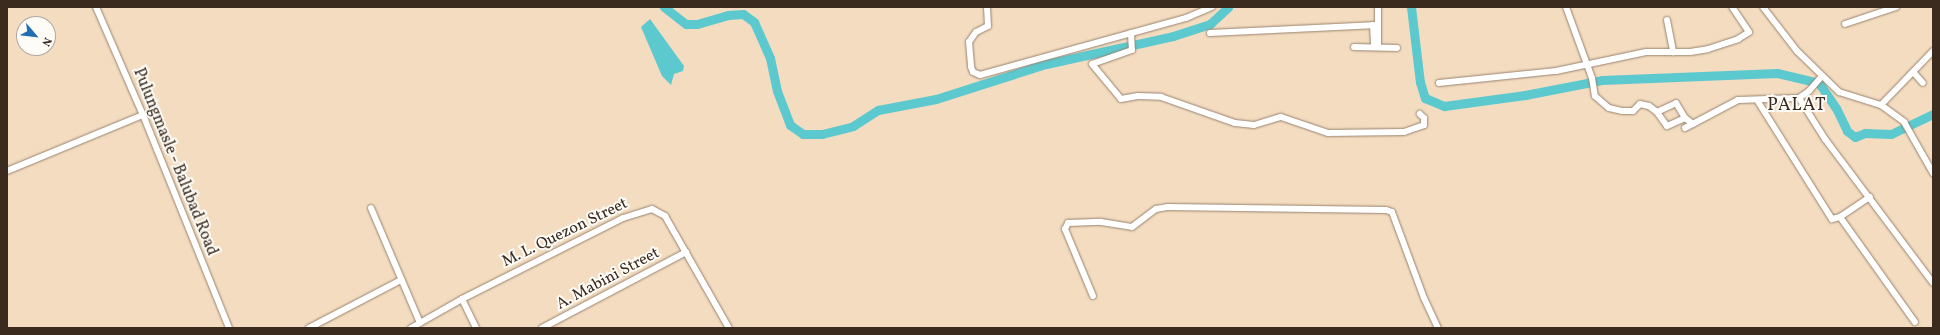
<!DOCTYPE html>
<html>
<head>
<meta charset="utf-8">
<style>
	body { margin:0 }
	#map { position:relative; width:1940px; height:335px; overflow:hidden; background:#f4dcc0; font-family:Vollkorn,serif }
	div>[style] { position:absolute }
	.water>* { inset:0; background:#5cc9cf }
	.river>* { height:9px; margin:-4.5px; padding:0 4.5px; transform-origin:4.5px; border-radius:4.5px; background:#5cc9cf }
	.roads { filter:drop-shadow(0 0 1px #98836f) drop-shadow(0 0 1px #98836f) }
	.minor>* { height:6px; margin:-3px; padding:0 3px; transform-origin:3px; border-radius:3px; background:#fff }
	span { translate:-50% -50%; white-space:nowrap; text-align:center; line-height:1.15; -webkit-text-stroke:4px #fdfcf7; paint-order:stroke }
	.street-label { font-size:16px; color:#3b2a1e }
	.quarter-label { font-size:18px; color:#3b2a1e; letter-spacing:1px }
	.frame { position:absolute; inset:0; border:8px solid #3b2a1e; pointer-events:none }
	.north { position:absolute; left:16px; top:16px; width:40px; height:40px; box-sizing:border-box; background:#fdfcf7; border:1px solid #afa8a0; border-radius:50%; rotate:118deg; font-size:11px; font-weight:700; line-height:16px; text-align:center; color:#3b2a1e }
	.north::after { content:''; display:block; margin:auto; width:14px; height:18px; background:#1f6fb2; clip-path:polygon(50% 0,100% 100%,50% 72%,0 100%) }
</style>
</head>
<body>
<div id="map">
	<div class="water">
		<i style="clip-path:polygon(650px 19px,684px 66px,683px 71px,674px 74px,671px 85px,662px 76px,641px 27px)"></i>
	</div>
	<div class="river">
		<i style="left:664px;top:7px;width:28px;rotate:38deg"></i>
		<i style="left:686px;top:24px;width:11px"></i>
		<i style="left:697px;top:24px;width:32px;rotate:-16deg"></i>
		<i style="left:728px;top:15px;width:15px;rotate:-4deg"></i>
		<i style="left:743px;top:14px;width:14px;rotate:36deg"></i>
		<i style="left:754px;top:22px;width:39px;rotate:66deg"></i>
		<i style="left:770px;top:58px;width:34px;rotate:78deg"></i>
		<i style="left:777px;top:91px;width:36px;rotate:69deg"></i>
		<i style="left:790px;top:125px;width:16px;rotate:35deg"></i>
		<i style="left:803px;top:134px;width:19px"></i>
		<i style="left:822px;top:134px;width:32px;rotate:-14deg"></i>
		<i style="left:853px;top:126px;width:30px;rotate:-33deg"></i>
		<i style="left:878px;top:110px;width:59px;rotate:-10.7deg"></i>
		<i style="left:936px;top:99px;width:115px;rotate:-17.7deg"></i>
		<i style="left:1046px;top:64px;width:130px;rotate:-12.4deg"></i>
		<i style="left:1173px;top:36px;width:39px;rotate:-18deg"></i>
		<i style="left:1210px;top:24px;width:25px;rotate:-43deg"></i>
		<i style="left:1411px;top:7px;width:76px;rotate:83.2deg"></i>
		<i style="left:1420px;top:82px;width:17px;rotate:73deg"></i>
		<i style="left:1425px;top:98px;width:21px;rotate:23deg"></i>
		<i style="left:1444px;top:106px;width:82px;rotate:-7.7deg"></i>
		<i style="left:1525px;top:95px;width:78px;rotate:-11deg"></i>
		<i style="left:1602px;top:80px;width:175px;rotate:-2.3deg"></i>
		<i style="left:1777px;top:73px;width:43px;rotate:13.4deg"></i>
		<i style="left:1819px;top:83px;width:30px;rotate:56deg"></i>
		<i style="left:1836px;top:108px;width:25px;rotate:64deg"></i>
		<i style="left:1847px;top:131px;width:10px;rotate:37deg"></i>
		<i style="left:1855px;top:137px;width:11px;rotate:-22deg"></i>
		<i style="left:1865px;top:133px;width:26px;rotate:2deg"></i>
		<i style="left:1891px;top:134px;width:47px;rotate:-25.5deg"></i>
	</div>
	<div class="roads">
		<div class="minor">
			<i style="left:96px;top:7px;width:118px;rotate:66.5deg"></i>
			<i style="left:143px;top:115px;width:230px;rotate:68deg"></i>
			<i style="left:987px;top:7px;width:19px;rotate:87deg"></i>
			<i style="left:988px;top:26px;width:13px;rotate:153deg"></i>
			<i style="left:976px;top:32px;width:12px;rotate:125deg"></i>
			<i style="left:969px;top:42px;width:25px;rotate:85deg"></i>
			<i style="left:971px;top:67px;width:5px;rotate:68deg"></i>
			<i style="left:973px;top:72px;width:8px;rotate:23deg"></i>
			<i style="left:980px;top:75px;width:214px;rotate:-15.5deg"></i>
			<i style="left:1186px;top:18px;width:28px;rotate:-23deg"></i>
			<i style="left:1378px;top:7px;width:40px;rotate:90deg"></i>
			<i style="left:1566px;top:7px;width:76px;rotate:69.9deg"></i>
			<i style="left:1592px;top:78px;width:18px;rotate:81deg"></i>
			<i style="left:1595px;top:96px;width:18px;rotate:41deg"></i>
			<i style="left:1609px;top:108px;width:13px;rotate:13deg"></i>
			<i style="left:1622px;top:111px;width:11px"></i>
			<i style="left:1633px;top:111px;width:10px;rotate:-45deg"></i>
			<i style="left:1640px;top:104px;width:9px;rotate:13deg"></i>
			<i style="left:1649px;top:106px;width:10px;rotate:37deg"></i>
			<i style="left:1763px;top:7px;width:56px;rotate:52.3deg"></i>
			<i style="left:1797px;top:51px;width:59px;rotate:44.3deg"></i>
			<i style="left:1839px;top:92px;width:44px;rotate:17.2deg"></i>
			<i style="left:1881px;top:105px;width:29px;rotate:36deg"></i>
			<i style="left:1904px;top:122px;width:59px;rotate:60.4deg"></i>
			<i style="left:1667px;top:20px;width:33px;rotate:79deg"></i>
			<i style="left:1845px;top:24px;width:54px;rotate:-18.4deg"></i>
			<i style="left:1373px;top:25px;width:22px;rotate:87deg"></i>
			<i style="left:1131px;top:33px;width:17px;rotate:87deg"></i>
			<i style="left:1132px;top:50px;width:42px;rotate:160.7deg"></i>
			<i style="left:1092px;top:64px;width:45px;rotate:50.4deg"></i>
			<i style="left:1121px;top:99px;width:17px;rotate:-10deg"></i>
			<i style="left:1138px;top:96px;width:23px;rotate:2deg"></i>
			<i style="left:1161px;top:97px;width:78px;rotate:19.4deg"></i>
			<i style="left:1235px;top:123px;width:19px;rotate:6deg"></i>
			<i style="left:1254px;top:125px;width:28px;rotate:-17deg"></i>
			<i style="left:1281px;top:117px;width:50px;rotate:18.8deg"></i>
			<i style="left:1328px;top:133px;width:76px;rotate:-0.8deg"></i>
			<i style="left:1404px;top:132px;width:21px;rotate:-19deg"></i>
			<i style="left:1424px;top:125px;width:7px;rotate:-90deg"></i>
			<i style="left:1424px;top:118px;width:6px;rotate:-135deg"></i>
			<i style="left:1210px;top:33px;width:168px;rotate:-2.7deg"></i>
			<i style="left:1354px;top:47px;width:43px;rotate:1.3deg"></i>
			<i style="left:1914px;top:73px;width:13px;rotate:48deg"></i>
			<i style="left:1439px;top:83px;width:118px;rotate:-5.9deg"></i>
			<i style="left:1556px;top:71px;width:92px;rotate:-11.9deg"></i>
			<i style="left:1646px;top:52px;width:44px"></i>
			<i style="left:1690px;top:52px;width:18px;rotate:-9deg"></i>
			<i style="left:1708px;top:49px;width:32px;rotate:-18deg"></i>
			<i style="left:1738px;top:39px;width:13px;rotate:-32deg"></i>
			<i style="left:1749px;top:32px;width:30px;rotate:-124deg"></i>
			<i style="left:1799px;top:98px;width:49px;rotate:57.6deg"></i>
			<i style="left:1825px;top:139px;width:180px;rotate:53.1deg"></i>
			<i style="left:1757px;top:100px;width:141px;rotate:57.8deg"></i>
			<i style="left:1832px;top:219px;width:8px;rotate:-14deg"></i>
			<i style="left:1840px;top:217px;width:36px;rotate:-34deg"></i>
			<i style="left:1881px;top:105px;width:75px;rotate:-46.1deg"></i>
			<i style="left:1685px;top:118px;width:20px;rotate:156deg"></i>
			<i style="left:1667px;top:126px;width:17px;rotate:-126deg"></i>
			<i style="left:1657px;top:112px;width:21px;rotate:-25deg"></i>
			<i style="left:1676px;top:103px;width:17px;rotate:59deg"></i>
			<i style="left:1685px;top:118px;width:10px;rotate:37deg"></i>
			<i style="left:1685px;top:128px;width:60px;rotate:-27.8deg"></i>
			<i style="left:1738px;top:100px;width:61px;rotate:-1.9deg"></i>
			<i style="left:1799px;top:98px;width:12px;rotate:-35deg"></i>
			<i style="left:1809px;top:91px;width:20px;rotate:-49deg"></i>
			<i style="left:7px;top:171px;width:147px;rotate:-22.4deg"></i>
			<i style="left:371px;top:208px;width:125px;rotate:66.9deg"></i>
			<i style="left:1840px;top:217px;width:129px;rotate:54.5deg"></i>
			<i style="left:1093px;top:296px;width:73px;rotate:-112.7deg"></i>
			<i style="left:1065px;top:229px;width:7px;rotate:-63deg"></i>
			<i style="left:1068px;top:223px;width:33px;rotate:-2deg"></i>
			<i style="left:1101px;top:222px;width:31px;rotate:9deg"></i>
			<i style="left:1132px;top:227px;width:30px;rotate:-37deg"></i>
			<i style="left:1156px;top:209px;width:11px;rotate:-10deg"></i>
			<i style="left:1167px;top:207px;width:219px;rotate:0.8deg"></i>
			<i style="left:1386px;top:210px;width:6px;rotate:18deg"></i>
			<i style="left:1392px;top:212px;width:92px;rotate:69.6deg"></i>
			<i style="left:1424px;top:298px;width:33px;rotate:65deg"></i>
			<i style="left:462px;top:299px;width:32px;rotate:64deg"></i>
			<i style="left:309px;top:328px;width:104px;rotate:-27.6deg"></i>
			<i style="left:411px;top:328px;width:59px;rotate:-29.6deg"></i>
			<i style="left:462px;top:299px;width:180px;rotate:-26.7deg"></i>
			<i style="left:623px;top:218px;width:30px;rotate:-17deg"></i>
			<i style="left:652px;top:209px;width:15px;rotate:28deg"></i>
			<i style="left:665px;top:216px;width:129px;rotate:60.3deg"></i>
			<i style="left:542px;top:328px;width:163px;rotate:-27.8deg"></i>
		</div>
	</div>
	<div class="street-label">
		<span style="left:175px;top:162px;rotate:68deg">Pulungmasle - Balubad Road</span>
		<span style="left:565px;top:233px;rotate:-26deg">M. L. Quezon Street</span>
		<span style="left:608px;top:279px;rotate:-28deg">A. Mabini Street</span>
	</div>
	<div class="quarter-label">
		<span style="left:1797px;top:106px">PALAT</span>
	</div>
	<div class="frame"></div>
	<div class="north">N</div>
</div>
</body>
</html>
